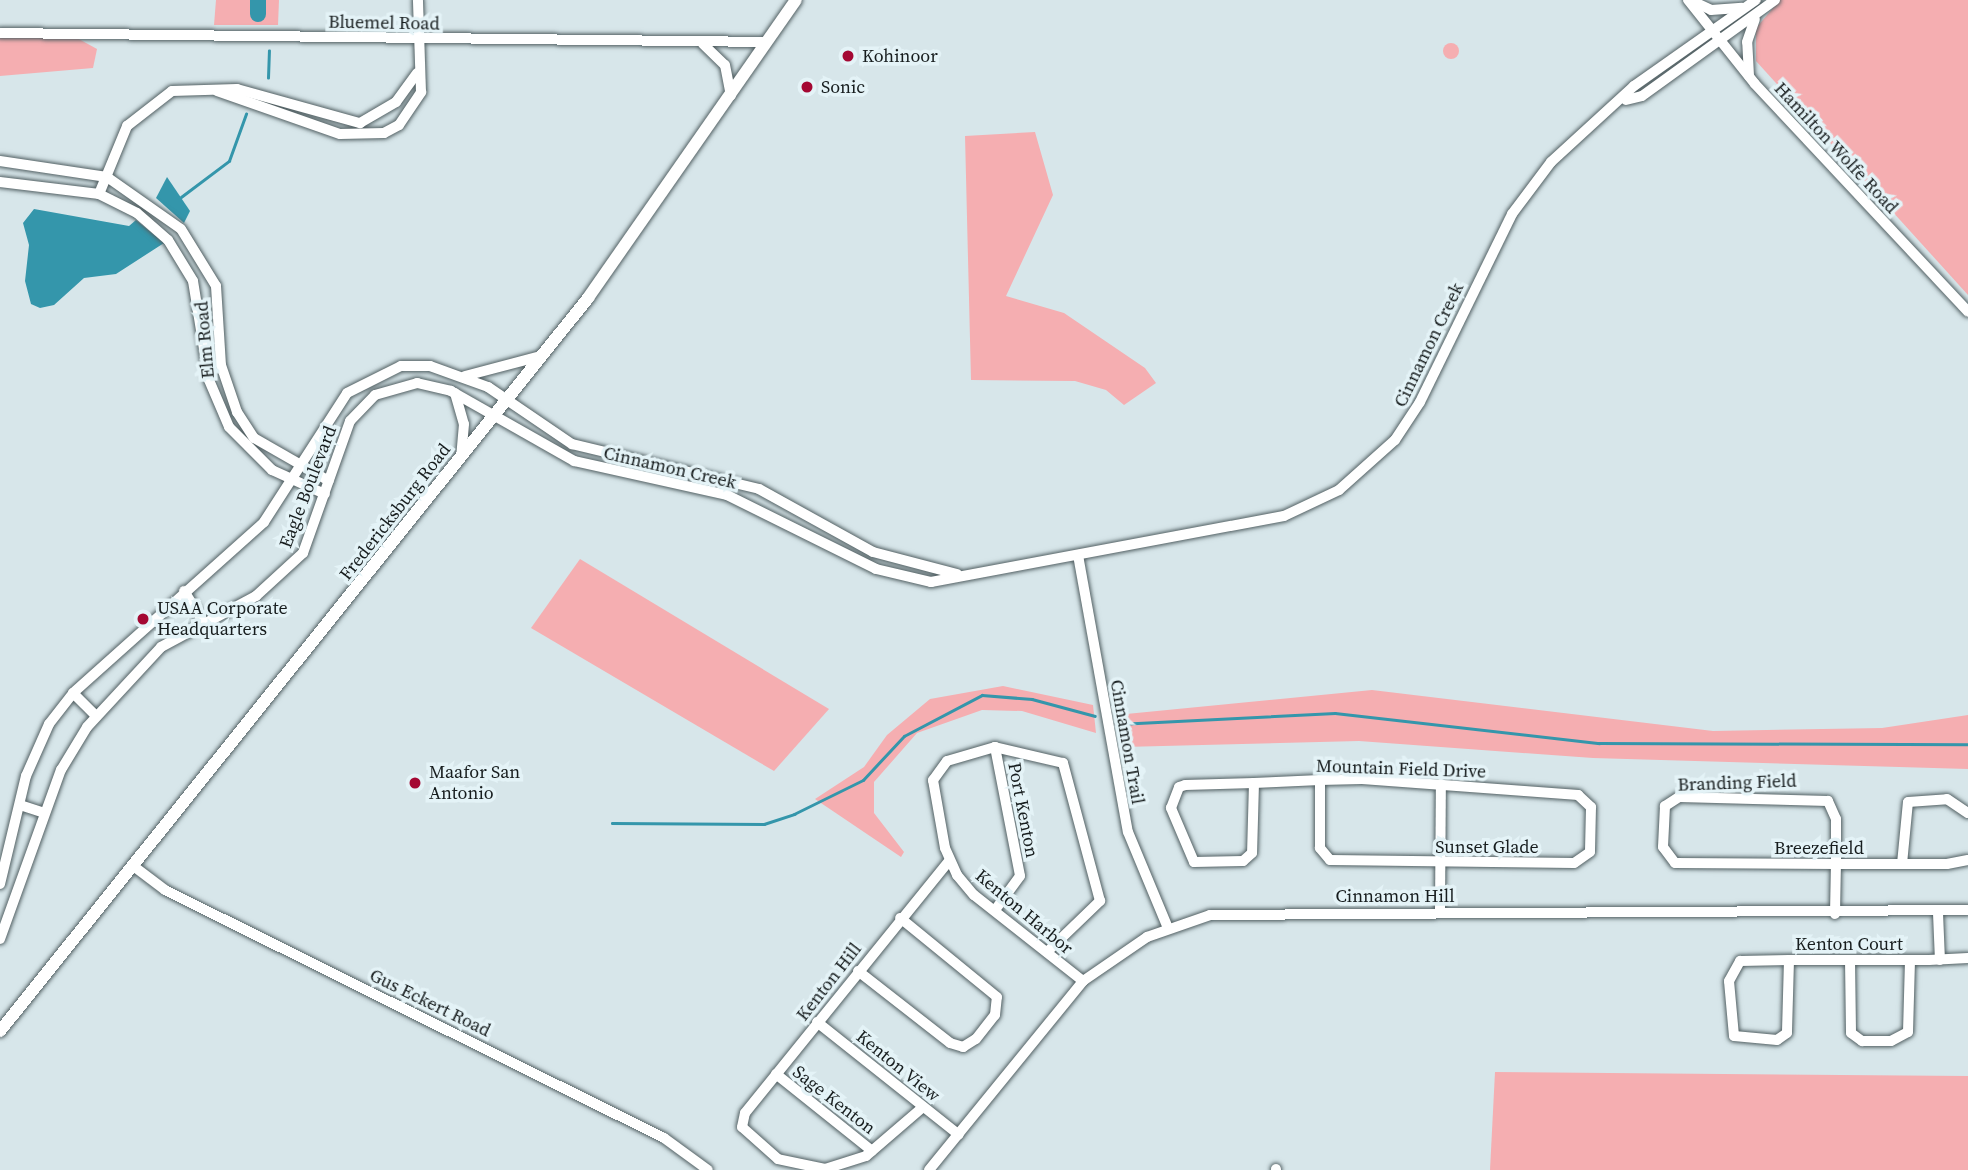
<!DOCTYPE html>
<html>
<head>
<meta charset="utf-8">
<style>
	body { margin:0 }
	#map { position:relative; width:1968px; height:1170px; overflow:hidden; background:#d7e6ea; font-family:"Source Serif 4",serif }
	div>[style] { position:absolute }
	.green>* { inset:0; background:#f5aeb1 }
	.round { border-radius:50% }
	.water>* { inset:0; background:#3496ab }
	.stream>* { height:2.5px; margin:-1.25px; padding:0 1.25px; transform-origin:1.25px; border-radius:1.25px; background:#3496ab }
	.river>* { height:16px; margin:-8px; padding:0 8px; transform-origin:8px; border-radius:8px; background:#3496ab }
	.roads { filter:drop-shadow(0 0 2px #526063) drop-shadow(0 0 2px #526063) }
	.minor>* { height:10px; margin:-5px; padding:0 5px; transform-origin:5px; border-radius:5px; background:#fff }
	.major>* { height:12px; margin:-6px; padding:0 6px; transform-origin:6px; border-radius:6px; background:#fff }
	.dots>* { width:19px; height:19px; translate:-50% -50%; box-sizing:border-box; border:4px solid #e4f3f7; border-radius:50% }
	span { translate:-50% -50%; white-space:nowrap; text-align:center; line-height:1.15; -webkit-text-stroke:7px #e4f3f7; paint-order:stroke }
	.street-label { font-size:18px; color:#171d1e }
	.poi-label { font-size:18px; color:#171d1e }
	.left { translate:0 -50%; text-align:left }
</style>
</head>
<body>
<div id="map">
	<div class="green">
		<i style="clip-path:polygon(216px 0,279px 0,278px 25px,214px 25px)"></i>
		<i style="clip-path:polygon(1780px 0,1968px 0,1968px 295px,1756px 61px,1756px 28px)"></i>
		<i style="clip-path:polygon(0 37px,77px 38px,97px 49px,93px 68px,0 76px)"></i>
		<i class="round" style="left:1443px;top:43px;width:16px;height:16px"></i>
		<i style="clip-path:polygon(1035px 132px,1053px 195px,1006px 296px,1064px 313px,1145px 368px,1156px 383px,1124px 405px,1106px 390px,1075px 381px,971px 380px,965px 136px)"></i>
		<i style="clip-path:polygon(580px 559px,829px 709px,774px 771px,531px 628px)"></i>
		<i style="clip-path:polygon(1003px 686px,1093px 705px,1096px 733px,1022px 711px,982px 710px,917px 733px,874px 782px,874px 813px,904px 852px,901px 857px,815px 799px,864px 767px,887px 735px,930px 699px)"></i>
		<i style="clip-path:polygon(1372px 690px,1713px 731px,1882px 728px,1968px 715px,1968px 769px,1593px 758px,1359px 741px,1123px 747px,1116px 715px)"></i>
		<i style="clip-path:polygon(1495px 1072px,1968px 1076px,1968px 1170px,1490px 1170px)"></i>
	</div>
	<div class="water">
		<i style="clip-path:polygon(167px 177px,190px 211px,184px 223px,156px 198px)"></i>
		<i style="clip-path:polygon(34px 209px,129px 226px,136px 220px,164px 243px,116px 274px,84px 278px,54px 305px,40px 308px,31px 304px,25px 281px,29px 245px,23px 223px)"></i>
	</div>
	<div class="stream">
		<i style="left:268px;top:78px;width:27px;rotate:-88deg"></i>
		<i style="left:181px;top:197px;width:60px;rotate:-36.9deg"></i>
		<i style="left:229px;top:161px;width:50px;rotate:-70.1deg"></i>
		<i style="left:1118px;top:724px;width:217px;rotate:-2.9deg"></i>
		<i style="left:1335px;top:713px;width:266px;rotate:6.5deg"></i>
		<i style="left:1599px;top:743px;width:369px;rotate:0.2deg"></i>
		<i style="left:612px;top:823px;width:152px;rotate:0.4deg"></i>
		<i style="left:764px;top:824px;width:32px;rotate:-18deg"></i>
		<i style="left:794px;top:814px;width:77px;rotate:-26.2deg"></i>
		<i style="left:863px;top:780px;width:60px;rotate:-47deg"></i>
		<i style="left:904px;top:736px;width:88px;rotate:-27.7deg"></i>
		<i style="left:982px;top:695px;width:50px;rotate:4.6deg"></i>
		<i style="left:1032px;top:699px;width:65px;rotate:15.1deg"></i>
	</div>
	<div class="river">
		<i style="left:258px;top:14px;width:14px;rotate:-90deg"></i>
	</div>
	<div class="roads">
		<div class="minor">
			<i style="left:1688px;top:0;width:107px;rotate:51.4deg"></i>
			<i style="left:1755px;top:84px;width:312px;rotate:46.9deg"></i>
			<i style="left:1690px;top:0;width:23px;rotate:25deg"></i>
			<i style="left:1711px;top:10px;width:31px;rotate:-4deg"></i>
			<i style="left:0;top:33px;width:767px;rotate:0.67deg"></i>
			<i style="left:703px;top:44px;width:30px;rotate:44deg"></i>
			<i style="left:725px;top:65px;width:31px;rotate:79deg"></i>
			<i style="left:1749px;top:76px;width:34px;rotate:-93deg"></i>
			<i style="left:1747px;top:42px;width:24px;rotate:-71deg"></i>
			<i style="left:217px;top:91px;width:130px;rotate:19.3deg"></i>
			<i style="left:340px;top:134px;width:44px;rotate:-1.3deg"></i>
			<i style="left:384px;top:133px;width:17px;rotate:-28deg"></i>
			<i style="left:399px;top:125px;width:40px;rotate:-56deg"></i>
			<i style="left:421px;top:92px;width:92px;rotate:-91.9deg"></i>
			<i style="left:1626px;top:100px;width:16px;rotate:-14deg"></i>
			<i style="left:1642px;top:96px;width:164px;rotate:-35.8deg"></i>
			<i style="left:0;top:161px;width:108px;rotate:8.5deg"></i>
			<i style="left:107px;top:177px;width:90px;rotate:35.1deg"></i>
			<i style="left:181px;top:229px;width:67px;rotate:58.4deg"></i>
			<i style="left:216px;top:286px;width:79px;rotate:86.4deg"></i>
			<i style="left:221px;top:365px;width:50px;rotate:71.2deg"></i>
			<i style="left:237px;top:412px;width:31px;rotate:57deg"></i>
			<i style="left:254px;top:438px;width:86px;rotate:29.8deg"></i>
			<i style="left:0;top:182px;width:100px;rotate:6.9deg"></i>
			<i style="left:99px;top:194px;width:42px;rotate:26.6deg"></i>
			<i style="left:137px;top:213px;width:41px;rotate:41.1deg"></i>
			<i style="left:168px;top:240px;width:48px;rotate:58.6deg"></i>
			<i style="left:193px;top:281px;width:100px;rotate:80.8deg"></i>
			<i style="left:209px;top:380px;width:51px;rotate:66.9deg"></i>
			<i style="left:229px;top:427px;width:61px;rotate:45deg"></i>
			<i style="left:272px;top:470px;width:58px;rotate:24.4deg"></i>
			<i style="left:99px;top:194px;width:74px;rotate:-67.6deg"></i>
			<i style="left:127px;top:126px;width:57px;rotate:-37.9deg"></i>
			<i style="left:172px;top:91px;width:65px;rotate:-1.8deg"></i>
			<i style="left:237px;top:89px;width:128px;rotate:15.5deg"></i>
			<i style="left:360px;top:123px;width:42px;rotate:-30.3deg"></i>
			<i style="left:396px;top:102px;width:36px;rotate:-54deg"></i>
			<i style="left:465px;top:376px;width:79px;rotate:-14.7deg"></i>
			<i style="left:455px;top:393px;width:32px;rotate:74deg"></i>
			<i style="left:464px;top:424px;width:33px;rotate:95deg"></i>
			<i style="left:1078px;top:555px;width:281px;rotate:79.8deg"></i>
			<i style="left:1128px;top:832px;width:104px;rotate:67.4deg"></i>
			<i style="left:184px;top:591px;width:34px;rotate:58deg"></i>
			<i style="left:73px;top:693px;width:33px;rotate:45deg"></i>
			<i style="left:995px;top:747px;width:131px;rotate:79deg"></i>
			<i style="left:1020px;top:876px;width:42px;rotate:126.3deg"></i>
			<i style="left:1254px;top:783px;width:70px;rotate:91.6deg"></i>
			<i style="left:1252px;top:853px;width:12px;rotate:138deg"></i>
			<i style="left:1243px;top:861px;width:49px;rotate:178.8deg"></i>
			<i style="left:1194px;top:862px;width:59px;rotate:-113.1deg"></i>
			<i style="left:1171px;top:808px;width:22px;rotate:-69deg"></i>
			<i style="left:1179px;top:787px;width:6px;rotate:-18deg"></i>
			<i style="left:1185px;top:785px;width:69px;rotate:-1.7deg"></i>
			<i style="left:1254px;top:783px;width:66px;rotate:-2.6deg"></i>
			<i style="left:1320px;top:780px;width:42px;rotate:-1.4deg"></i>
			<i style="left:1362px;top:779px;width:217px;rotate:4.2deg"></i>
			<i style="left:1578px;top:795px;width:18px;rotate:43deg"></i>
			<i style="left:1591px;top:807px;width:45px;rotate:91.3deg"></i>
			<i style="left:1590px;top:852px;width:19px;rotate:145deg"></i>
			<i style="left:1574px;top:863px;width:244px;rotate:-179.3deg"></i>
			<i style="left:1330px;top:860px;width:16px;rotate:-130deg"></i>
			<i style="left:1320px;top:848px;width:68px;rotate:-90deg"></i>
			<i style="left:20px;top:805px;width:25px;rotate:18deg"></i>
			<i style="left:1902px;top:864px;width:62px;rotate:-84.5deg"></i>
			<i style="left:1908px;top:802px;width:39px;rotate:-4deg"></i>
			<i style="left:1947px;top:799px;width:25px;rotate:34deg"></i>
			<i style="left:136px;top:868px;width:36px;rotate:37deg"></i>
			<i style="left:165px;top:890px;width:557px;rotate:26.43deg"></i>
			<i style="left:664px;top:1138px;width:54px;rotate:36deg"></i>
			<i style="left:0;top:884px;width:111px;rotate:-76.5deg"></i>
			<i style="left:26px;top:776px;width:57px;rotate:-66.1deg"></i>
			<i style="left:49px;top:724px;width:39px;rotate:-52deg"></i>
			<i style="left:73px;top:693px;width:256px;rotate:-41.8deg"></i>
			<i style="left:264px;top:522px;width:153px;rotate:-57.2deg"></i>
			<i style="left:347px;top:393px;width:60px;rotate:-26.6deg"></i>
			<i style="left:401px;top:366px;width:29px"></i>
			<i style="left:430px;top:366px;width:62px;rotate:19.9deg"></i>
			<i style="left:488px;top:387px;width:102px;rotate:34.2deg"></i>
			<i style="left:572px;top:444px;width:192px;rotate:13.5deg"></i>
			<i style="left:759px;top:489px;width:130px;rotate:28.9deg"></i>
			<i style="left:873px;top:552px;width:87px;rotate:14.7deg"></i>
			<i style="left:1440px;top:912px;width:128px;rotate:-89.6deg"></i>
			<i style="left:1938px;top:913px;width:47px;rotate:87.6deg"></i>
			<i style="left:1835px;top:914px;width:50px;rotate:-88.9deg"></i>
			<i style="left:1836px;top:864px;width:45px;rotate:-90deg"></i>
			<i style="left:1836px;top:819px;width:20px;rotate:-114deg"></i>
			<i style="left:1828px;top:801px;width:149px;rotate:-178.5deg"></i>
			<i style="left:1679px;top:797px;width:17px;rotate:147deg"></i>
			<i style="left:1665px;top:806px;width:41px;rotate:92.8deg"></i>
			<i style="left:1663px;top:847px;width:20px;rotate:53deg"></i>
			<i style="left:1675px;top:863px;width:161px;rotate:0.4deg"></i>
			<i style="left:1836px;top:864px;width:111px"></i>
			<i style="left:1947px;top:864px;width:21px;rotate:-11deg"></i>
			<i style="left:0;top:939px;width:180px;rotate:-70.2deg"></i>
			<i style="left:61px;top:770px;width:50px;rotate:-58.8deg"></i>
			<i style="left:87px;top:727px;width:109px;rotate:-47.2deg"></i>
			<i style="left:161px;top:647px;width:108px;rotate:-28.2deg"></i>
			<i style="left:256px;top:596px;width:64px;rotate:-42.5deg"></i>
			<i style="left:303px;top:553px;width:140px;rotate:-70.4deg"></i>
			<i style="left:350px;top:421px;width:36px;rotate:-46deg"></i>
			<i style="left:375px;top:395px;width:44px;rotate:-15.9deg"></i>
			<i style="left:417px;top:383px;width:35px;rotate:13deg"></i>
			<i style="left:451px;top:391px;width:142px;rotate:29.6deg"></i>
			<i style="left:574px;top:461px;width:157px;rotate:12.5deg"></i>
			<i style="left:727px;top:495px;width:166px;rotate:26.4deg"></i>
			<i style="left:876px;top:569px;width:57px;rotate:13.3deg"></i>
			<i style="left:931px;top:582px;width:359px;rotate:-10.6deg"></i>
			<i style="left:1284px;top:516px;width:61px;rotate:-25.3deg"></i>
			<i style="left:1339px;top:490px;width:75px;rotate:-41.8deg"></i>
			<i style="left:1395px;top:440px;width:45px;rotate:-56.7deg"></i>
			<i style="left:1420px;top:402px;width:209px;rotate:-63.9deg"></i>
			<i style="left:1512px;top:214px;width:65px;rotate:-53.1deg"></i>
			<i style="left:1551px;top:162px;width:113px;rotate:-42.5deg"></i>
			<i style="left:1634px;top:86px;width:149px;rotate:-35.2deg"></i>
			<i style="left:1047px;top:952px;width:74px;rotate:-43.9deg"></i>
			<i style="left:1100px;top:901px;width:143px;rotate:-105deg"></i>
			<i style="left:1063px;top:763px;width:70px;rotate:-166.8deg"></i>
			<i style="left:995px;top:747px;width:50px;rotate:163.7deg"></i>
			<i style="left:947px;top:761px;width:24px;rotate:126deg"></i>
			<i style="left:933px;top:780px;width:69px;rotate:80deg"></i>
			<i style="left:945px;top:848px;width:30px;rotate:66deg"></i>
			<i style="left:957px;top:875px;width:26px;rotate:50deg"></i>
			<i style="left:974px;top:895px;width:139px;rotate:38.3deg"></i>
			<i style="left:1789px;top:960px;width:73px;rotate:91.6deg"></i>
			<i style="left:1787px;top:1033px;width:12px;rotate:145deg"></i>
			<i style="left:1777px;top:1040px;width:43px;rotate:-174.7deg"></i>
			<i style="left:1734px;top:1036px;width:55px;rotate:-95.2deg"></i>
			<i style="left:1729px;top:981px;width:23px;rotate:-61deg"></i>
			<i style="left:1740px;top:961px;width:49px;rotate:-1.2deg"></i>
			<i style="left:1789px;top:960px;width:140px"></i>
			<i style="left:1929px;top:960px;width:39px;rotate:-3deg"></i>
			<i style="left:1850px;top:960px;width:73px;rotate:89.2deg"></i>
			<i style="left:1851px;top:1033px;width:14px;rotate:36deg"></i>
			<i style="left:1862px;top:1041px;width:29px"></i>
			<i style="left:1891px;top:1041px;width:19px;rotate:-28deg"></i>
			<i style="left:1908px;top:1032px;width:72px;rotate:-88.4deg"></i>
			<i style="left:858px;top:971px;width:117px;rotate:38deg"></i>
			<i style="left:950px;top:1043px;width:14px;rotate:17deg"></i>
			<i style="left:963px;top:1047px;width:15px;rotate:-32deg"></i>
			<i style="left:976px;top:1039px;width:31px;rotate:-52deg"></i>
			<i style="left:995px;top:1015px;width:18px;rotate:-84deg"></i>
			<i style="left:997px;top:997px;width:125px;rotate:-140.8deg"></i>
			<i style="left:817px;top:1022px;width:181px;rotate:38.5deg"></i>
			<i style="left:776px;top:1074px;width:123px;rotate:38.7deg"></i>
			<i style="left:923px;top:1107px;width:75px;rotate:139.3deg"></i>
			<i style="left:866px;top:1156px;width:43px;rotate:162.4deg"></i>
			<i style="left:825px;top:1169px;width:48px;rotate:-168deg"></i>
			<i style="left:778px;top:1159px;width:48px;rotate:-138.4deg"></i>
			<i style="left:742px;top:1127px;width:14px;rotate:-78deg"></i>
			<i style="left:745px;top:1113px;width:324px;rotate:-51deg"></i>
			<i style="left:929px;top:1170px;width:244px;rotate:-50.8deg"></i>
			<i style="left:1083px;top:981px;width:78px;rotate:-34.5deg"></i>
			<i style="left:1147px;top:937px;width:67px;rotate:-19.2deg"></i>
			<i style="left:1210px;top:915px;width:758px;rotate:-0.38deg"></i>
			<i style="left:1276px;top:1170px;width:1px;rotate:-90deg"></i>
		</div>
		<div class="major">
			<i style="left:0;top:1031px;width:940px;rotate:-51.26deg"></i>
			<i style="left:588px;top:298px;width:363px;rotate:-55.1deg"></i>
		</div>
	</div>
	<div class="dots">
		<i style="left:848px;top:56px;background:#a40833"></i>
		<i style="left:807px;top:87px;background:#a40833"></i>
		<i style="left:143px;top:619px;background:#a40833"></i>
		<i style="left:415px;top:783px;background:#a40833"></i>
	</div>
	<div class="street-label">
		<span style="left:384px;top:23px;rotate:1deg">Bluemel Road</span>
		<span style="left:1836px;top:148px;rotate:47deg">Hamilton Wolfe Road</span>
		<span style="left:205px;top:340px;rotate:-95deg">Elm Road</span>
		<span style="left:1429px;top:345px;rotate:-64deg">Cinnamon Creek</span>
		<span style="left:670px;top:468px;rotate:13deg">Cinnamon Creek</span>
		<span style="left:308px;top:487px;rotate:-69deg">Eagle Boulevard</span>
		<span style="left:395px;top:512px;rotate:-52deg">Fredericksburg Road</span>
		<span style="left:1127px;top:742px;rotate:80deg">Cinnamon Trail</span>
		<span style="left:1401px;top:769px;rotate:2deg">Mountain Field Drive</span>
		<span style="left:1737px;top:783px;rotate:-2deg">Branding Field</span>
		<span style="left:1023px;top:810px;rotate:79deg">Port Kenton</span>
		<span style="left:1487px;top:847px">Sunset Glade</span>
		<span style="left:1819px;top:848px">Breezefield</span>
		<span style="left:1395px;top:896px">Cinnamon Hill</span>
		<span style="left:1024px;top:912px;rotate:40deg">Kenton Harbor</span>
		<span style="left:1849px;top:944px">Kenton Court</span>
		<span style="left:829px;top:982px;rotate:-52deg">Kenton Hill</span>
		<span style="left:430px;top:1003px;rotate:26deg">Gus Eckert Road</span>
		<span style="left:898px;top:1066px;rotate:39deg">Kenton View</span>
		<span style="left:834px;top:1100px;rotate:38deg">Sage Kenton</span>
	</div>
	<div class="poi-label">
		<span class="left" style="left:862px;top:56px">Kohinoor</span>
		<span class="left" style="left:821px;top:87px">Sonic</span>
		<span class="left" style="left:157px;top:619px">USAA Corporate<br>Headquarters</span>
		<span class="left" style="left:429px;top:783px">Maafor San<br>Antonio</span>
	</div>
</div>
</body>
</html>
